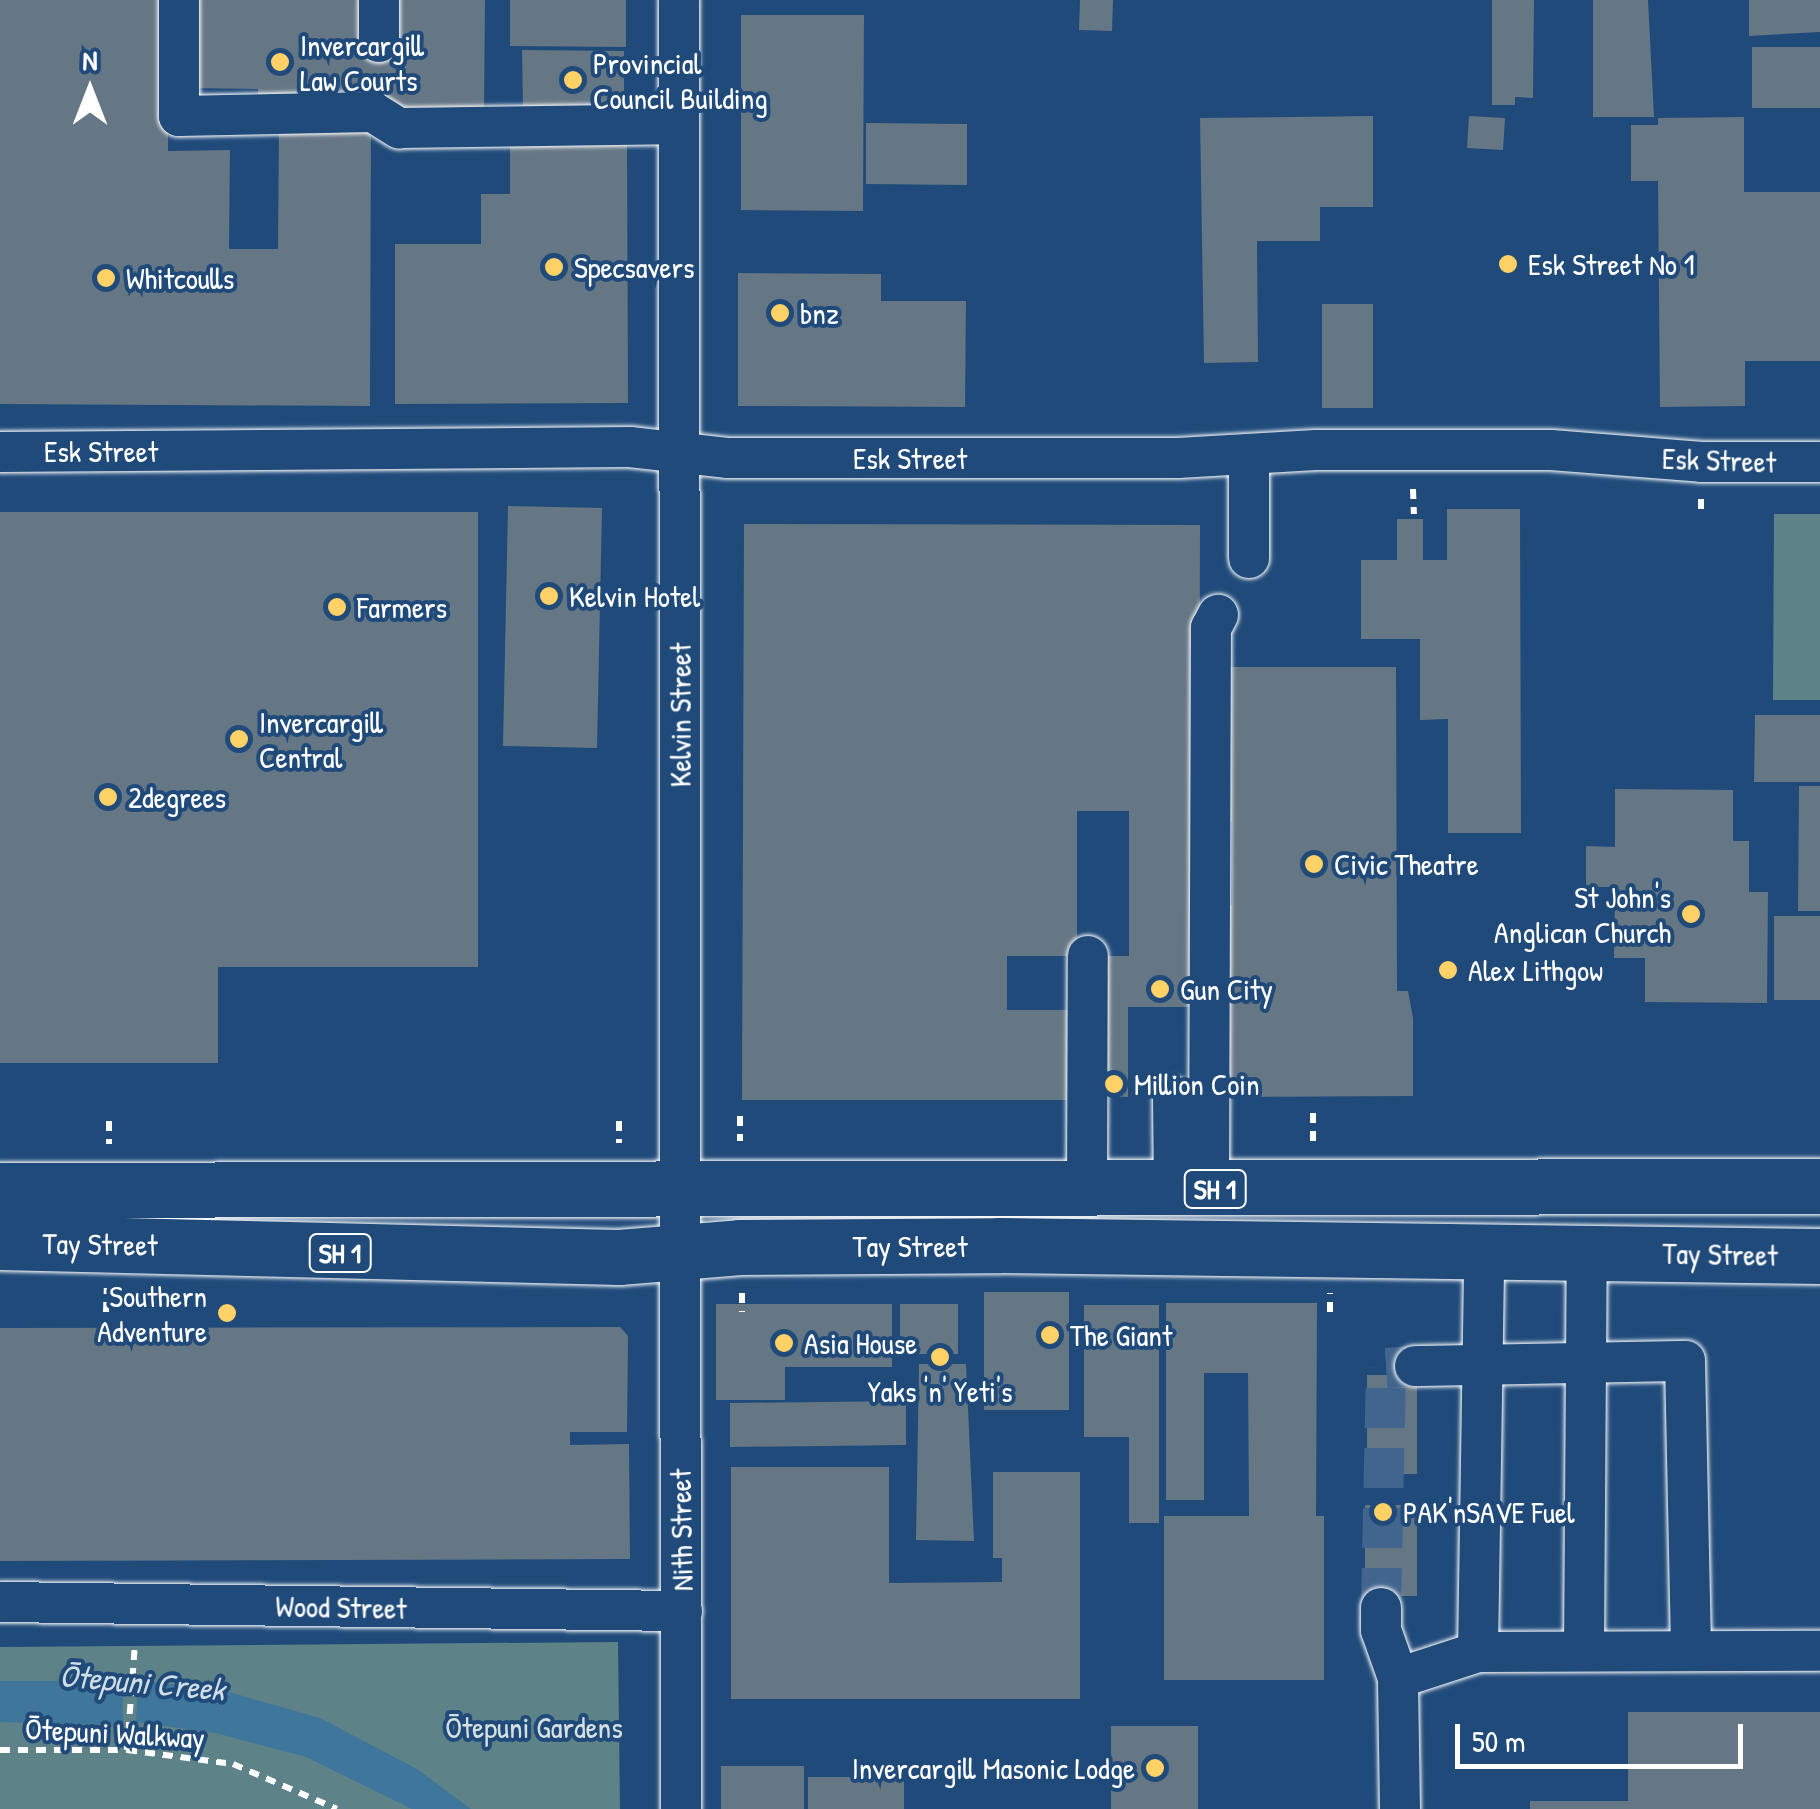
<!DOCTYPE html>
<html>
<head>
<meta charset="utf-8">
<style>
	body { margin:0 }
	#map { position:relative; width:1820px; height:1809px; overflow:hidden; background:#1f4a7a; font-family:"Patrick Hand",sans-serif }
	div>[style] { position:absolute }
	.green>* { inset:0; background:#5d8287 }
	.water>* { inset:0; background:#3f769b }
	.building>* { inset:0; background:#657685 }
	.minor-tunnel>* { height:40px; margin-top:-20px; transform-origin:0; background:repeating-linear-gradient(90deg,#41658e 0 40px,transparent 0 60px) }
	.path>* { height:6px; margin-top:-3px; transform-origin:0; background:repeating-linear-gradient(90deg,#fff 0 10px,transparent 0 18px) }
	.roads { filter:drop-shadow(0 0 2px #fff) drop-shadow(0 0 2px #fff) }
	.minor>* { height:40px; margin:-20px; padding:0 20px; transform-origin:20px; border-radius:20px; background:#1f4a7a }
	.highway>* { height:55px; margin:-27.5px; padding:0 27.5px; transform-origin:27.5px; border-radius:27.5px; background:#1f4a7a }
	.dots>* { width:28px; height:28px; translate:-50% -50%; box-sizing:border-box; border:5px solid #1f4a7a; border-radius:50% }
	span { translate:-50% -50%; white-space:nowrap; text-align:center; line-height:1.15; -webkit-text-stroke:8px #1f4a7a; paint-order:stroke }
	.shield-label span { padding:2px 8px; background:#1f4a7a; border:2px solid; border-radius:8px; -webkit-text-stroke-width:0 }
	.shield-label { font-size:28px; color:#fff; font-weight:700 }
	.poi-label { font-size:30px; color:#fff }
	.left { translate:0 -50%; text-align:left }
	.right { translate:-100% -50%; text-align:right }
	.street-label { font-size:30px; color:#fff }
	.park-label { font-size:30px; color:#d6e0e1 }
	.water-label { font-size:32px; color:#cfdde6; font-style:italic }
	.north { position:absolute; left:40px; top:40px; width:100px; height:100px; -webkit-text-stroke:8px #1f4a7a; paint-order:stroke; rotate:0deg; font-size:28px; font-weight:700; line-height:40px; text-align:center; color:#fff }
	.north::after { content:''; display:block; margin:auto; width:35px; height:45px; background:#fff; clip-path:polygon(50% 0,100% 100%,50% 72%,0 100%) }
	.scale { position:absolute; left:1455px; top:1724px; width:288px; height:45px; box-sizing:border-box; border:5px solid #fff; border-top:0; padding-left:12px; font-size:30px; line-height:35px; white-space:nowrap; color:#fff; -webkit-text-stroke:8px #1f4a7a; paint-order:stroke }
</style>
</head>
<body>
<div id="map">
	<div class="green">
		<i style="clip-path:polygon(1774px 514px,1820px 514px,1820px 700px,1773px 700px)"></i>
		<i style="clip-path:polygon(618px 1642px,620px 1809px,0 1809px,0 1647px)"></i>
	</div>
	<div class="water">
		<i style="clip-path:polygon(0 1681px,123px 1681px,123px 1725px,0 1722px)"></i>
		<i style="clip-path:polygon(138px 1681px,218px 1689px,320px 1718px,417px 1769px,471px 1809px,412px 1809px,306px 1757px,216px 1733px,136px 1722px)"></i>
	</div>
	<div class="building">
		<i style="clip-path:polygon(0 0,168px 0,168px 151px,230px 150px,229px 249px,278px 249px,279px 121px,371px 122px,370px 406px,0 404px)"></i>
		<i style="clip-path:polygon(192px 0,485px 0,484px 110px,393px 109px,356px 101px,356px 91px,296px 91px,296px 98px,258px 97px,258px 89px,192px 88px)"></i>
		<i style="clip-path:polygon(510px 0,626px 0,626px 47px,510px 46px)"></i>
		<i style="clip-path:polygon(1080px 0,1113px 0,1112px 31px,1079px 30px)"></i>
		<i style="clip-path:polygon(1492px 0,1534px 0,1533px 98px,1515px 97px,1515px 105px,1492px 105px)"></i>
		<i style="clip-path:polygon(1593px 0,1648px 0,1654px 117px,1593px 117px)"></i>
		<i style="clip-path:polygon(1749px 0,1820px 0,1820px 32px,1749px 36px)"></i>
		<i style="clip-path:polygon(741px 15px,864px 15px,863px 211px,741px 210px)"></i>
		<i style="clip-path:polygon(1752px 47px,1820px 47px,1820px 108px,1752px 108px)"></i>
		<i style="clip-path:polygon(522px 50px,624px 51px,624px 111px,523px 110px)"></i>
		<i style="clip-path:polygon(1373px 116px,1373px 207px,1320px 207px,1320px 241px,1257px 241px,1258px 362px,1204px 363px,1200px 118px)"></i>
		<i style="clip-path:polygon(1469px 116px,1505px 118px,1503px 150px,1467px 148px)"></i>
		<i style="clip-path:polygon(1744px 117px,1744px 192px,1820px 192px,1820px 361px,1745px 361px,1745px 406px,1660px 407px,1658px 181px,1631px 181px,1631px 125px,1658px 125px,1658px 118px)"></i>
		<i style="clip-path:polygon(866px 123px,967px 124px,967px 185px,866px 184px)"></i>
		<i style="clip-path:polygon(627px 135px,628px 403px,395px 404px,395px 244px,481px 244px,481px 194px,510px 194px,510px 136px)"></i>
		<i style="clip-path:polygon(738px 273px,881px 274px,881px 301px,966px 301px,965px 407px,738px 406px)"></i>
		<i style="clip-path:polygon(1322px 304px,1373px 304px,1373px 408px,1322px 408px)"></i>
		<i style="clip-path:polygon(508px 506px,602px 508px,597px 748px,503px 746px)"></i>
		<i style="clip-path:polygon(1447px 509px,1520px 509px,1521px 833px,1448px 833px,1448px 719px,1420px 720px,1420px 639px,1361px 639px,1361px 560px,1397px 560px,1397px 519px,1423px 519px,1423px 560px,1447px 560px)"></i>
		<i style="clip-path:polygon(0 512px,478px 512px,478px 967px,218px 967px,218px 1063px,0 1063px)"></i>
		<i style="clip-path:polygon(744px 524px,1200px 525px,1199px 1007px,1128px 1007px,1128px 1097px,1095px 1096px,1095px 956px,1129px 956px,1129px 811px,1077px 811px,1077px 956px,1007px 956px,1007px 1010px,1081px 1010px,1081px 1100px,742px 1100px)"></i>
		<i style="clip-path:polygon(1225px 667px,1396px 667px,1397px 991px,1408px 991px,1413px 1018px,1413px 1096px,1206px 1097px,1225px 905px,1232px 905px,1232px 822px,1216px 822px)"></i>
		<i style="clip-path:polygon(1755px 715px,1820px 715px,1820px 782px,1754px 782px)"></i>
		<i style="clip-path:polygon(1799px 786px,1820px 786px,1820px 911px,1798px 911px)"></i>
		<i style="clip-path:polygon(1615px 789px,1733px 790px,1733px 841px,1749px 841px,1749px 892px,1768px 892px,1767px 1003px,1645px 1002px,1645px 958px,1614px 958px,1615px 887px,1586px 887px,1586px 846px,1615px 847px)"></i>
		<i style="clip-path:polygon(1774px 916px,1820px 916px,1820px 1000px,1774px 1000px)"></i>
		<i style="clip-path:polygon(984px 1292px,1069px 1292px,1069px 1410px,984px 1410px)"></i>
		<i style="clip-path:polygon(1166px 1303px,1317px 1303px,1316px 1516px,1324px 1516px,1324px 1680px,1164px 1680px,1164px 1516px,1249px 1516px,1248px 1373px,1204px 1373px,1204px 1500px,1166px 1500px)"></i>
		<i style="clip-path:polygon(716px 1304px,892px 1304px,892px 1367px,785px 1367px,785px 1400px,716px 1400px)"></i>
		<i style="clip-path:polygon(900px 1304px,958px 1304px,958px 1354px,900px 1354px)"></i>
		<i style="clip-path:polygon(1084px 1305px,1159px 1305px,1159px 1523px,1129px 1523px,1129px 1437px,1084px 1437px)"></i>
		<i style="clip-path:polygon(620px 1327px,628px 1336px,627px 1432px,570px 1432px,570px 1445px,629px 1444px,630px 1559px,0 1561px,0 1328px)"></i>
		<i style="clip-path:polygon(919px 1364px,966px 1364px,974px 1541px,916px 1540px)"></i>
		<i style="clip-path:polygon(1367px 1375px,1417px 1375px,1417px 1474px,1367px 1474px)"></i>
		<i style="clip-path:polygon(906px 1401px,906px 1445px,730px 1447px,730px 1403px)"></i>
		<i style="clip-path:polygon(731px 1467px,889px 1467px,889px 1583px,1002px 1582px,1002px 1558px,993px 1558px,993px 1472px,1080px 1472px,1080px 1699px,731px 1699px)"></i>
		<i style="clip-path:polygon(1365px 1505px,1417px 1505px,1417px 1596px,1365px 1596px)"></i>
		<i style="clip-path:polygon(1628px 1712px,1820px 1712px,1820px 1809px,1530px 1809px,1530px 1801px,1628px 1801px)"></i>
		<i style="clip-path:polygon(1111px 1726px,1198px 1726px,1198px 1809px,1111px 1809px)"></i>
		<i style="clip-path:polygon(721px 1766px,804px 1766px,804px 1809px,721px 1809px)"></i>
		<i style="clip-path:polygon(808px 1777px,904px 1777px,904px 1809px,808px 1809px)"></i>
	</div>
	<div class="minor-tunnel">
		<i style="left:1381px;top:1608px;width:240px;rotate:-88.8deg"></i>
		<i style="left:1386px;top:1368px;width:29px;rotate:-4deg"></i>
	</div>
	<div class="path">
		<i style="left:1413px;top:489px;width:25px;rotate:88deg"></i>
		<i style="left:1701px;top:499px;width:15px;rotate:90deg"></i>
		<i style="left:1313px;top:1113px;width:30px;rotate:90deg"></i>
		<i style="left:740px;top:1116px;width:25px;rotate:90deg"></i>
		<i style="left:109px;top:1121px;width:23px;rotate:90deg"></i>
		<i style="left:619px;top:1121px;width:22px;rotate:90deg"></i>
		<i style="left:742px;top:1293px;width:19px;rotate:90deg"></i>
		<i style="left:106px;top:1312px;width:24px;rotate:-88deg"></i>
		<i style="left:1330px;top:1312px;width:19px;rotate:-90deg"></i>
		<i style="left:0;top:1750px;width:127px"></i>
		<i style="left:127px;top:1750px;width:107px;rotate:7.5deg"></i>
		<i style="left:233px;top:1764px;width:113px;rotate:23.4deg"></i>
		<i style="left:127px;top:1750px;width:106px;rotate:-85.7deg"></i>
	</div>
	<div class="roads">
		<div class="minor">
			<i style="left:179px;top:0;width:116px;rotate:90deg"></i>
			<i style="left:179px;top:116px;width:194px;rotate:-1.2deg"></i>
			<i style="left:373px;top:112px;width:31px;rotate:32deg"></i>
			<i style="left:399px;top:128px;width:280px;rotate:-0.8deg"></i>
			<i style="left:679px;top:0;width:1809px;rotate:89.94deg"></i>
			<i style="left:379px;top:42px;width:42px;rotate:-90deg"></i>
			<i style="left:0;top:452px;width:630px;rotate:-0.45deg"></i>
			<i style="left:630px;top:447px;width:99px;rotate:6.4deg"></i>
			<i style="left:728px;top:458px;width:450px"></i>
			<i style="left:1178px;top:458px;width:138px;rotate:-3.3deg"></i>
			<i style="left:1316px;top:450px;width:235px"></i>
			<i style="left:1551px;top:450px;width:151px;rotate:4.5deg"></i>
			<i style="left:1702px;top:462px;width:118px"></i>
			<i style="left:1249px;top:558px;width:104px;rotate:-90deg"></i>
			<i style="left:1173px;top:1097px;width:91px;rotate:89.4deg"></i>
			<i style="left:1087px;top:1188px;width:232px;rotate:-89.8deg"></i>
			<i style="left:1209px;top:1189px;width:561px;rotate:-89.8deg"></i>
			<i style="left:1211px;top:628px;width:15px;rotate:-62deg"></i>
			<i style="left:1415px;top:1366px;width:270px;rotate:-1.1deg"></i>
			<i style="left:1685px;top:1361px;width:289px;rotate:88.8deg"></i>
			<i style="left:0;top:1602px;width:682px;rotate:0.76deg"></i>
			<i style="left:1381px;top:1608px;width:22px;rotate:90deg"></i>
			<i style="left:1381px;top:1630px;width:51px;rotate:70.5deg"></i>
			<i style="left:1584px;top:1650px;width:400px;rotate:-89.6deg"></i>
			<i style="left:1478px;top:1652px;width:342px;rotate:-0.2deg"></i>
			<i style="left:1400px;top:1809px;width:131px;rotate:-90.9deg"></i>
			<i style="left:1398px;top:1678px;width:84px;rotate:-18deg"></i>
			<i style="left:1478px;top:1652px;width:401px;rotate:-89.1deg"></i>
		</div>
		<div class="highway">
			<i style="left:0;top:1190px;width:1820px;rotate:-0.13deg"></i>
			<i style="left:0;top:1242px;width:619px;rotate:1.39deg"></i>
			<i style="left:619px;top:1257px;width:121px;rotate:-4.7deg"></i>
			<i style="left:740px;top:1247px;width:260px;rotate:-0.4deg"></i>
			<i style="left:1000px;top:1245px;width:820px;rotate:0.77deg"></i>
		</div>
	</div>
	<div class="dots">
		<i style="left:280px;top:62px;background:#ffd166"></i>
		<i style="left:573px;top:80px;background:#ffd166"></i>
		<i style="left:1508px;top:264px;background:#ffd166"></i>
		<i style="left:554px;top:267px;background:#ffd166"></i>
		<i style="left:106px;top:278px;background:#ffd166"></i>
		<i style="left:780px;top:313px;background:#ffd166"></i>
		<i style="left:549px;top:596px;background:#ffd166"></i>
		<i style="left:337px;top:607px;background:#ffd166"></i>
		<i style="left:239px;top:739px;background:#ffd166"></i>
		<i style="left:108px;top:797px;background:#ffd166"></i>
		<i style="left:1314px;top:864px;background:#ffd166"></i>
		<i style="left:1691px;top:914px;background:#ffd166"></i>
		<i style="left:1448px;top:970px;background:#ffd166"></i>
		<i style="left:1160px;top:989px;background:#ffd166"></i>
		<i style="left:1114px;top:1084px;background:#ffd166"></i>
		<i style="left:227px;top:1313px;background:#ffd166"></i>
		<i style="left:1050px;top:1335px;background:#ffd166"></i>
		<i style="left:784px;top:1343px;background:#ffd166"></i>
		<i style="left:940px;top:1357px;background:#ffd166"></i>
		<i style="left:1383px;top:1512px;background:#ffd166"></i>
		<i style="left:1155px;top:1768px;background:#ffd166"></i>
	</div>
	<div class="shield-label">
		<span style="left:1215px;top:1189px">SH 1</span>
		<span style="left:340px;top:1253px">SH 1</span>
	</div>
	<div class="poi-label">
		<span class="left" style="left:300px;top:62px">Invercargill<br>Law Courts</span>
		<span class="left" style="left:593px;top:80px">Provincial<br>Council Building</span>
		<span class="left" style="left:1528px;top:264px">Esk Street No 1</span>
		<span class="left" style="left:574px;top:267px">Specsavers</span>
		<span class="left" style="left:126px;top:278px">Whitcoulls</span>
		<span class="left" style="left:800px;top:313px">bnz</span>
		<span class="left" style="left:569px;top:596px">Kelvin Hotel</span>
		<span class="left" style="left:357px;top:607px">Farmers</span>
		<span class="left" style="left:259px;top:739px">Invercargill<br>Central</span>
		<span class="left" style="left:128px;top:797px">2degrees</span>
		<span class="left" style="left:1334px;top:864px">Civic Theatre</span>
		<span class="right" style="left:1671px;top:914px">St John's<br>Anglican Church</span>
		<span class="left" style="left:1468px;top:970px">Alex Lithgow</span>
		<span class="left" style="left:1180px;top:989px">Gun City</span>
		<span class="left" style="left:1134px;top:1084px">Million Coin</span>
		<span class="right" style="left:207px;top:1313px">Southern<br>Adventure</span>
		<span class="left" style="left:1070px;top:1335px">The Giant</span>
		<span class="left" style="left:804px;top:1343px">Asia House</span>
		<span style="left:940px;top:1391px">Yaks 'n' Yeti's</span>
		<span class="left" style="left:1403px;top:1512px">PAK'nSAVE Fuel</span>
		<span class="right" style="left:1135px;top:1768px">Invercargill Masonic Lodge</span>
	</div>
	<div class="street-label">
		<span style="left:101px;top:451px">Esk Street</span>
		<span style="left:910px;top:458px">Esk Street</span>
		<span style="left:1719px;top:460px;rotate:2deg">Esk Street</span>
		<span style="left:680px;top:715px;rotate:-90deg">Kelvin Street</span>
		<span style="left:100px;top:1244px;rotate:1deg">Tay Street</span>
		<span style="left:910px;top:1246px">Tay Street</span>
		<span style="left:1720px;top:1254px;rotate:1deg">Tay Street</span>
		<span style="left:681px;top:1530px;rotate:-91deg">Nith Street</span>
		<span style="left:341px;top:1607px;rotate:1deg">Wood Street</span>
		<span style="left:115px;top:1733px;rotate:3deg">Ōtepuni Walkway</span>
	</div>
	<div class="park-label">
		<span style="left:534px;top:1727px">Ōtepuni Gardens</span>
	</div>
	<div class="water-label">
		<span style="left:142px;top:1683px;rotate:5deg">Ōtepuni Creek</span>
	</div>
	<div class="north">N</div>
	<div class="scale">50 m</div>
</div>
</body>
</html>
